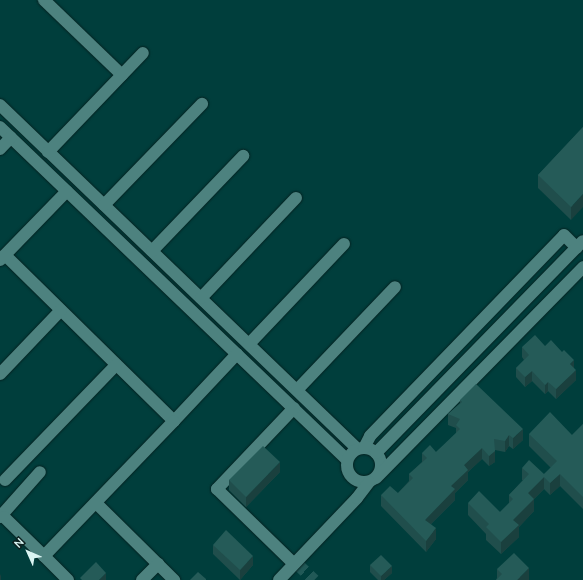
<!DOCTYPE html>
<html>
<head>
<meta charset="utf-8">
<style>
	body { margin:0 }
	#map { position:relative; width:583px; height:580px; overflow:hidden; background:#003e3c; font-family:"Nunito Sans",sans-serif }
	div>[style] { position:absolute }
	.minor-tunnel>* { height:12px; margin-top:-6px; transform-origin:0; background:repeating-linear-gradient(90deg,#215957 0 12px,transparent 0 18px) }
	.roads { filter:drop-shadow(0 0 1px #052221) drop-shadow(0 0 1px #052221) }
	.minor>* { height:12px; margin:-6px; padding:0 6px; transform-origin:6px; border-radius:6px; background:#4d827f }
	.minor>.ring { margin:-6px; padding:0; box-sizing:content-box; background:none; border:12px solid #4d827f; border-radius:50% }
	.wall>* { inset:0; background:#204e4c }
	.shaded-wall>* { inset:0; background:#1a403e }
	.building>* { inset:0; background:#255b58 }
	span { translate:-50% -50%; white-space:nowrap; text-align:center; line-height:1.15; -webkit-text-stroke:4px #0b2120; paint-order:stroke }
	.north { position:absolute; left:8px; top:532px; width:40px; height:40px; -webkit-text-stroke:3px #0b2120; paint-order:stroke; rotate:315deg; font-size:11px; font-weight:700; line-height:16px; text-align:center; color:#daf5f3 }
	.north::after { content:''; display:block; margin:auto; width:14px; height:18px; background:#daf5f3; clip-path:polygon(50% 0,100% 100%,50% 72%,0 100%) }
</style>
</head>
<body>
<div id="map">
	<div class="minor-tunnel">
		<i style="left:296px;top:563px;width:25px;rotate:43deg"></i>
	</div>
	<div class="roads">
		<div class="minor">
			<i style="left:44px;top:0;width:108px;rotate:43.9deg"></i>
			<i style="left:0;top:105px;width:496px;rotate:43.9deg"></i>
			<i style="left:0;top:127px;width:481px;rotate:43.8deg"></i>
			<i style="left:0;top:149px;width:16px;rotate:-47deg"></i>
			<i style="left:48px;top:152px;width:137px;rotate:-46.2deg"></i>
			<i style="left:104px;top:205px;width:141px;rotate:-45.9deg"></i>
			<i style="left:152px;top:251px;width:132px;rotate:-46.2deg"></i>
			<i style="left:5px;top:255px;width:237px;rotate:44.5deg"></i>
			<i style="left:174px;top:421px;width:92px;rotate:-46.8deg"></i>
			<i style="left:0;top:260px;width:96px;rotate:-45.8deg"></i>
			<i style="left:201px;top:298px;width:138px;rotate:-46.5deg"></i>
			<i style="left:249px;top:344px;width:138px;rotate:-46.5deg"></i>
			<i style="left:0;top:374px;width:88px;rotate:-46.4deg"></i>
			<i style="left:297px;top:390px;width:142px;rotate:-46.4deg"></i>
			<i style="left:294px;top:408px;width:112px;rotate:133.5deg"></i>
			<i style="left:217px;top:489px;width:107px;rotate:44.2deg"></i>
			<i class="ring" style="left:347px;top:448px;width:22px;height:22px"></i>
			<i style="left:364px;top:448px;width:13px;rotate:-63deg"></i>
			<i style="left:370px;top:436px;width:279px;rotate:-46deg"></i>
			<i style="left:564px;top:235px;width:18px;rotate:45deg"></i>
			<i style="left:376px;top:453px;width:296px;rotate:-45.7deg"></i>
			<i style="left:376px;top:478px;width:296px;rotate:-45.5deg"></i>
			<i style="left:5px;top:480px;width:160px;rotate:-46deg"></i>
			<i style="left:96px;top:503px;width:110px;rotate:44.6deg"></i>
			<i style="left:0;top:517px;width:60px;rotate:-48.4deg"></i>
			<i style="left:4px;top:517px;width:56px;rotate:44.3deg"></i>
			<i style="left:44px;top:556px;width:187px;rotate:-46.1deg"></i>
			<i style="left:44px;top:556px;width:34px;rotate:45deg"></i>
			<i style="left:142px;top:580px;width:23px;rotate:-45deg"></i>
			<i style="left:279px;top:580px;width:113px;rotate:-46.4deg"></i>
			<i style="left:357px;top:498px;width:20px;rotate:-53deg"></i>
		</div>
	</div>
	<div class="wall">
		<i style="clip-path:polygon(583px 127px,571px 220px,538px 188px,538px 175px)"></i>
		<i style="clip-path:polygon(545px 346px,574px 368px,576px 380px,556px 399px,548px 391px,545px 394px,532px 381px,525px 387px,516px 377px,516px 368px,524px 360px,522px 357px,522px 347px)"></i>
		<i style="clip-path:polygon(460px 400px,523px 440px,513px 449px,509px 446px,505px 452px,495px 450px,495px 462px,489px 466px,482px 459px,468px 472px,468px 480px,455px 493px,455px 500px,431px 524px,436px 539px,426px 552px,381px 506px,381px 495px,398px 493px,409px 481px,409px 474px,422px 462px,422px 453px,436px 452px,456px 434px,456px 428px,448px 425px,448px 414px,460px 403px)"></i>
		<i style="clip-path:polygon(583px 424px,583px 509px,560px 486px,550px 495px,544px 489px,534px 499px,534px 511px,519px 527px,519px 537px,501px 554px,486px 540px,486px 534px,468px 515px,468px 503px,500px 512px,509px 503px,509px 495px,523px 480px,522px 480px,522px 468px,544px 474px,551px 468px,529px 446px,529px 434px,572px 435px)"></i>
		<i style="clip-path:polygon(280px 472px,246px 507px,229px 490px,229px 480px)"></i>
		<i style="clip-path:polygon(213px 545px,253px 565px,240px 580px,213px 554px)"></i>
		<i style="clip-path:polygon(370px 565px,392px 573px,384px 580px,378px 580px,370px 572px)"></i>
		<i style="clip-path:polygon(497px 569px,529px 580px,496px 580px,497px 578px)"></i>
	</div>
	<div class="shaded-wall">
		<i style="clip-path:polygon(583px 194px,583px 207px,571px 220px,571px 207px)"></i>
		<i style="clip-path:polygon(574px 360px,574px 370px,570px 364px)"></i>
		<i style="clip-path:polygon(576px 370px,576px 380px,556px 399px,556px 389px)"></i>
		<i style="clip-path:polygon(532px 371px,532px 381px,525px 387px,525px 377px)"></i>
		<i style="clip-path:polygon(548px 382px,548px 391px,545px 394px,545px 385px)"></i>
		<i style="clip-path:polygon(523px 429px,523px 440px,513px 449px,513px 438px)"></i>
		<i style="clip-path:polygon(509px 435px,509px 446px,505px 452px,505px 441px)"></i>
		<i style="clip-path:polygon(482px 448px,482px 459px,468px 472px,468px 480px,455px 493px,455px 500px,425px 530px,425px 520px,451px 486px,464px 465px)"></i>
		<i style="clip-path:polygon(495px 451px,495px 462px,489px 466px,489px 456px)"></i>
		<i style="clip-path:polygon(280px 462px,280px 472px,246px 507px,246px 497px)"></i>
		<i style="clip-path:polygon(560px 474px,560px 486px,550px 495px,550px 483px)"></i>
		<i style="clip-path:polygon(544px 477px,544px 489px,534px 499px,534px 511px,519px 527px,519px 537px,501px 554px,501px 542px,513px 520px,528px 493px)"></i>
		<i style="clip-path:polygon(436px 528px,436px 539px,426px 552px,426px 541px)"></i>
		<i style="clip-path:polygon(253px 556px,253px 565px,240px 580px,240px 570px)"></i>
		<i style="clip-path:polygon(392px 566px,392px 573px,384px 580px,381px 580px,381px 576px)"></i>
		<i style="clip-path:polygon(529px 568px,529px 580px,517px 580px)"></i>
		<i style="clip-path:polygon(106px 573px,106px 580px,99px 580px)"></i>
		<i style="clip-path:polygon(1px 574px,1px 580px,0 580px,0 576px)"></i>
	</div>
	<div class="building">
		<i style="clip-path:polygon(583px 127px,583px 194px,571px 207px,538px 175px)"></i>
		<i style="clip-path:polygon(535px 335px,545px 346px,551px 340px,562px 352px,564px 350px,574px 360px,570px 364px,576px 370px,556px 389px,548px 382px,545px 385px,532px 371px,525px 377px,516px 368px,529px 355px,522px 347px)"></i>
		<i style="clip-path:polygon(476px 384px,523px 429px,513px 438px,509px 435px,505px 441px,494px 439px,495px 451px,489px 456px,482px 448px,464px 465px,468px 470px,451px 486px,455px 489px,425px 520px,436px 528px,426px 541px,381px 495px,390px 486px,398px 493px,413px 478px,409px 474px,427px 458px,422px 453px,430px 445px,436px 452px,460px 429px,456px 425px,460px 419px,448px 414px,462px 402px,460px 400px)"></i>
		<i style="clip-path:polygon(550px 412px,572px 435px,583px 424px,583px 497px,560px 474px,550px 483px,544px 477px,528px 493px,534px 499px,513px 520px,519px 525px,501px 542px,486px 527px,489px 524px,468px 503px,479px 491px,500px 512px,513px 499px,509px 495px,529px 474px,522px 468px,529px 460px,544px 474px,557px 461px,529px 434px)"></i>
		<i style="clip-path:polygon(263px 446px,280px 462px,246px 497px,229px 480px)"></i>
		<i style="clip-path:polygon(226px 530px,253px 556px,240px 570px,213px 545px)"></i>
		<i style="clip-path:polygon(514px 553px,529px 568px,517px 580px,496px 580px,502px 574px,497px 569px)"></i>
		<i style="clip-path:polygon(381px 555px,392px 566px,381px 576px,370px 565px)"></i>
		<i style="clip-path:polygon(96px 562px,106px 573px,99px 580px,82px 580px,80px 578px)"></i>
		<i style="clip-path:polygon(198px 572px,206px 579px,206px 580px,190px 580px)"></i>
	</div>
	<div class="north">N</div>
</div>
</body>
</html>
